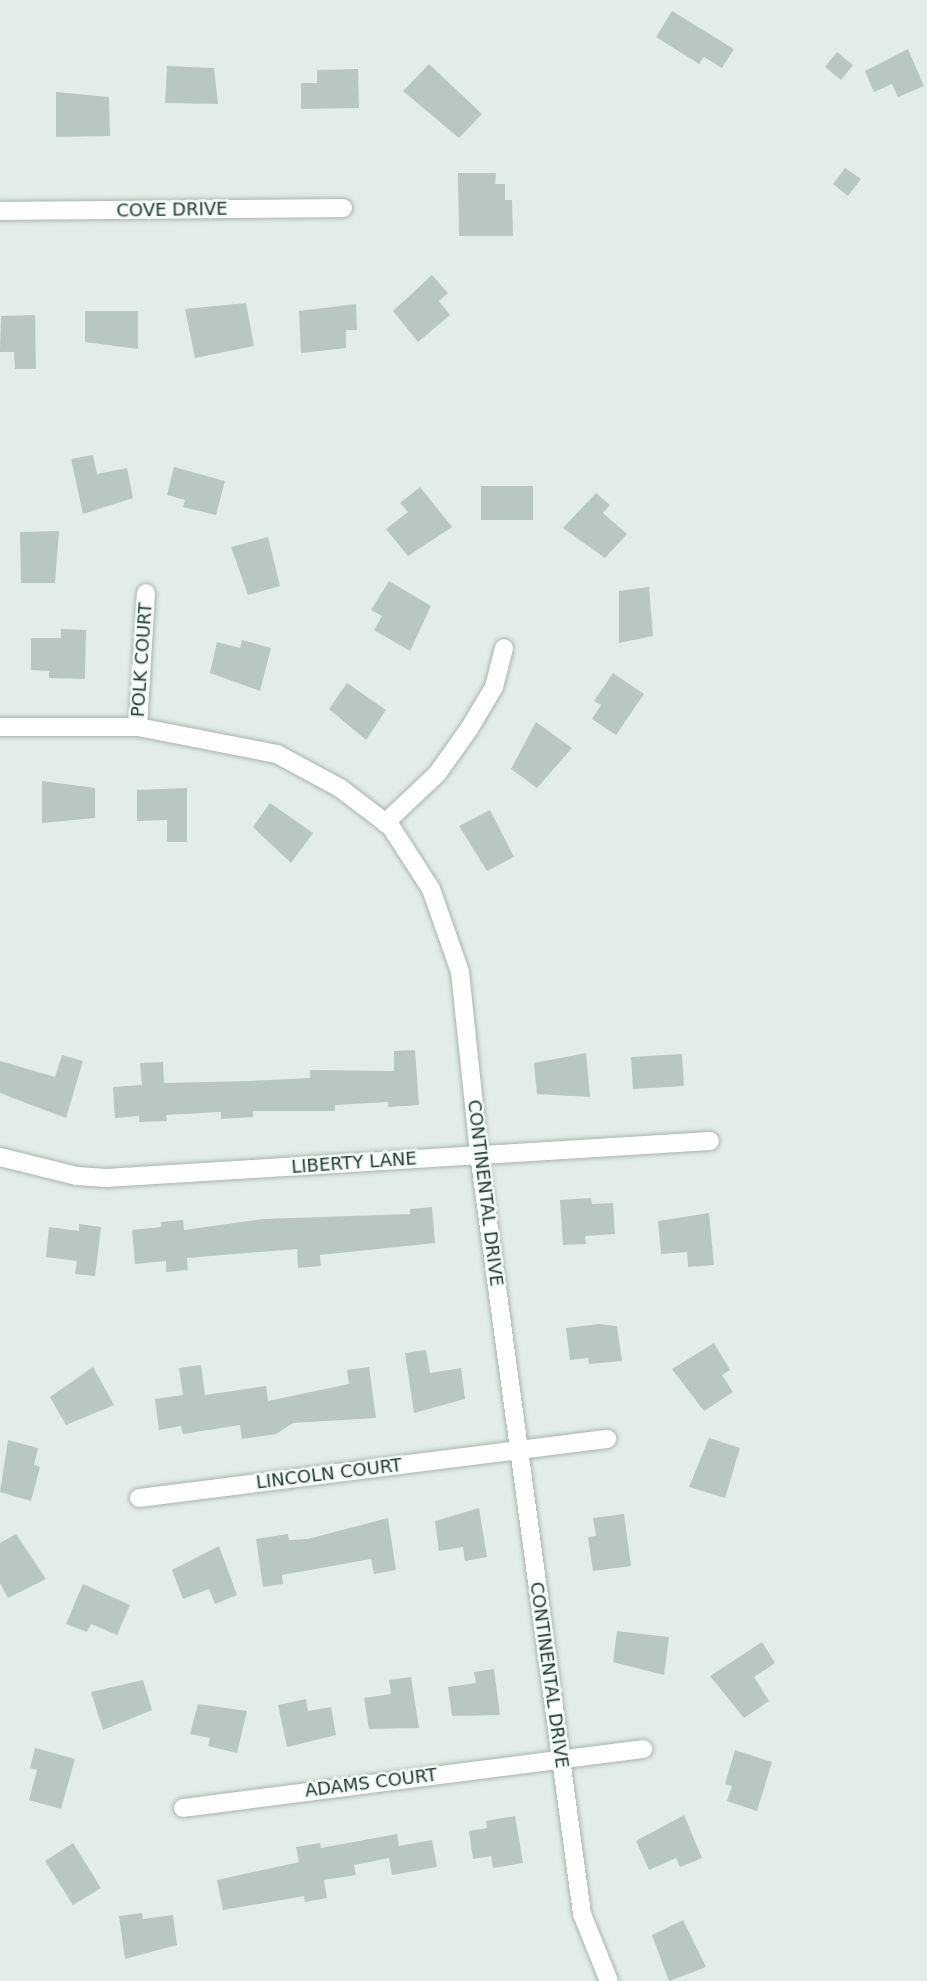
<!DOCTYPE html>
<html>
<head>
<meta charset="utf-8">
<style>
	body { margin:0 }
	#map { position:relative; width:927px; height:1981px; overflow:hidden; background:#e3ede7; font-family:"DejaVu Sans",sans-serif }
	div>[style] { position:absolute }
	.building>* { inset:0; background:#b8c7c0 }
	.roads { filter:drop-shadow(0 0 2px #a6b5ae) drop-shadow(0 0 2px #a6b5ae) }
	.minor>* { height:18px; margin:-9px; padding:0 9px; transform-origin:9px; border-radius:9px; background:#fff }
	span { translate:-50% -50%; white-space:nowrap; text-align:center; line-height:1.15; -webkit-text-stroke:5px #f3f9f6; paint-order:stroke }
	.street-label { font-size:18px; color:#233e34 }
</style>
</head>
<body>
<div id="map">
	<div class="building">
		<i style="clip-path:polygon(672px 11px,734px 49px,722px 68px,704px 57px,699px 64px,656px 37px)"></i>
		<i style="clip-path:polygon(908px 49px,924px 86px,898px 97px,892px 84px,874px 92px,865px 71px)"></i>
		<i style="clip-path:polygon(837px 52px,853px 65px,841px 80px,825px 67px)"></i>
		<i style="clip-path:polygon(429px 64px,482px 114px,459px 138px,403px 91px)"></i>
		<i style="clip-path:polygon(167px 66px,214px 68px,218px 104px,165px 103px)"></i>
		<i style="clip-path:polygon(358px 69px,359px 108px,301px 109px,301px 83px,317px 83px,317px 70px)"></i>
		<i style="clip-path:polygon(56px 92px,109px 97px,110px 136px,56px 137px)"></i>
		<i style="clip-path:polygon(845px 168px,861px 179px,848px 196px,833px 184px)"></i>
		<i style="clip-path:polygon(458px 173px,496px 173px,495px 184px,505px 184px,505px 200px,512px 200px,513px 236px,459px 236px)"></i>
		<i style="clip-path:polygon(432px 275px,448px 293px,439px 301px,450px 315px,418px 342px,393px 311px)"></i>
		<i style="clip-path:polygon(246px 303px,254px 346px,195px 358px,185px 309px)"></i>
		<i style="clip-path:polygon(356px 304px,357px 330px,346px 330px,346px 348px,301px 353px,299px 311px)"></i>
		<i style="clip-path:polygon(85px 311px,138px 311px,138px 349px,85px 342px)"></i>
		<i style="clip-path:polygon(35px 315px,36px 369px,15px 369px,14px 352px,0 352px,1px 316px)"></i>
		<i style="clip-path:polygon(93px 455px,97px 474px,127px 468px,133px 498px,83px 514px,71px 459px)"></i>
		<i style="clip-path:polygon(174px 467px,225px 481px,216px 515px,183px 507px,185px 500px,167px 495px)"></i>
		<i style="clip-path:polygon(481px 486px,533px 486px,533px 520px,481px 520px)"></i>
		<i style="clip-path:polygon(420px 487px,452px 527px,408px 556px,386px 529px,408px 512px,400px 503px)"></i>
		<i style="clip-path:polygon(596px 493px,610px 505px,603px 513px,627px 534px,605px 558px,563px 528px)"></i>
		<i style="clip-path:polygon(59px 531px,55px 583px,21px 583px,20px 532px)"></i>
		<i style="clip-path:polygon(268px 537px,280px 586px,248px 595px,231px 547px)"></i>
		<i style="clip-path:polygon(389px 581px,431px 606px,410px 651px,374px 630px,382px 616px,371px 610px)"></i>
		<i style="clip-path:polygon(649px 587px,653px 636px,619px 643px,619px 591px)"></i>
		<i style="clip-path:polygon(61px 629px,86px 630px,85px 679px,49px 678px,49px 671px,31px 670px,31px 638px,61px 638px)"></i>
		<i style="clip-path:polygon(242px 640px,271px 648px,260px 691px,210px 673px,217px 642px,240px 648px)"></i>
		<i style="clip-path:polygon(613px 673px,644px 694px,616px 735px,592px 719px,601px 705px,594px 701px)"></i>
		<i style="clip-path:polygon(347px 683px,386px 710px,366px 740px,329px 709px)"></i>
		<i style="clip-path:polygon(536px 722px,572px 748px,537px 788px,511px 769px)"></i>
		<i style="clip-path:polygon(42px 781px,95px 788px,95px 818px,42px 823px)"></i>
		<i style="clip-path:polygon(187px 788px,187px 842px,167px 842px,167px 820px,137px 821px,137px 790px)"></i>
		<i style="clip-path:polygon(270px 803px,313px 833px,291px 863px,253px 827px)"></i>
		<i style="clip-path:polygon(490px 810px,514px 857px,487px 871px,459px 826px)"></i>
		<i style="clip-path:polygon(415px 1050px,419px 1105px,388px 1107px,388px 1102px,335px 1105px,335px 1111px,253px 1111px,253px 1117px,221px 1119px,221px 1112px,166px 1115px,167px 1121px,139px 1122px,139px 1116px,115px 1118px,113px 1087px,142px 1085px,140px 1063px,163px 1062px,164px 1083px,251px 1081px,310px 1078px,310px 1070px,394px 1071px,394px 1051px)"></i>
		<i style="clip-path:polygon(586px 1053px,590px 1097px,537px 1094px,534px 1063px)"></i>
		<i style="clip-path:polygon(682px 1054px,684px 1086px,633px 1089px,631px 1057px)"></i>
		<i style="clip-path:polygon(62px 1055px,83px 1061px,66px 1118px,0 1093px,0 1061px,55px 1077px)"></i>
		<i style="clip-path:polygon(591px 1198px,592px 1204px,613px 1203px,615px 1234px,585px 1236px,586px 1244px,563px 1245px,560px 1200px)"></i>
		<i style="clip-path:polygon(432px 1207px,435px 1243px,320px 1255px,321px 1266px,298px 1268px,297px 1249px,187px 1258px,188px 1270px,166px 1272px,166px 1261px,135px 1264px,132px 1230px,161px 1227px,161px 1222px,183px 1220px,184px 1230px,263px 1219px,410px 1214px,410px 1209px)"></i>
		<i style="clip-path:polygon(709px 1213px,714px 1265px,688px 1267px,687px 1252px,661px 1254px,658px 1221px)"></i>
		<i style="clip-path:polygon(79px 1224px,101px 1227px,95px 1276px,75px 1274px,77px 1261px,46px 1257px,49px 1227px,79px 1231px)"></i>
		<i style="clip-path:polygon(599px 1324px,617px 1326px,622px 1361px,589px 1364px,588px 1358px,570px 1360px,566px 1328px)"></i>
		<i style="clip-path:polygon(714px 1343px,730px 1370px,722px 1375px,733px 1392px,704px 1411px,672px 1369px)"></i>
		<i style="clip-path:polygon(426px 1350px,430px 1373px,461px 1368px,465px 1399px,414px 1413px,405px 1353px)"></i>
		<i style="clip-path:polygon(201px 1365px,205px 1395px,266px 1386px,268px 1401px,349px 1384px,347px 1370px,369px 1367px,376px 1418px,293px 1423px,276px 1434px,242px 1439px,240px 1425px,183px 1434px,181px 1426px,159px 1430px,155px 1399px,183px 1395px,179px 1368px)"></i>
		<i style="clip-path:polygon(93px 1367px,114px 1405px,66px 1425px,50px 1397px)"></i>
		<i style="clip-path:polygon(709px 1438px,740px 1448px,725px 1498px,689px 1487px)"></i>
		<i style="clip-path:polygon(8px 1440px,38px 1448px,34px 1465px,40px 1467px,31px 1501px,0 1492px)"></i>
		<i style="clip-path:polygon(479px 1508px,487px 1557px,465px 1561px,463px 1547px,439px 1551px,435px 1521px)"></i>
		<i style="clip-path:polygon(624px 1514px,631px 1566px,593px 1571px,588px 1537px,596px 1536px,593px 1518px)"></i>
		<i style="clip-path:polygon(388px 1518px,396px 1570px,374px 1574px,371px 1559px,282px 1575px,283px 1584px,263px 1587px,256px 1539px,288px 1534px,289px 1540px,308px 1539px)"></i>
		<i style="clip-path:polygon(16px 1534px,46px 1579px,8px 1598px,0 1583px,0 1543px)"></i>
		<i style="clip-path:polygon(219px 1546px,237px 1595px,215px 1604px,209px 1589px,183px 1599px,172px 1570px)"></i>
		<i style="clip-path:polygon(83px 1584px,130px 1605px,117px 1635px,91px 1624px,87px 1632px,66px 1624px)"></i>
		<i style="clip-path:polygon(617px 1631px,669px 1637px,664px 1675px,613px 1662px)"></i>
		<i style="clip-path:polygon(762px 1642px,775px 1663px,754px 1677px,769px 1701px,744px 1718px,710px 1676px)"></i>
		<i style="clip-path:polygon(494px 1669px,500px 1715px,452px 1716px,448px 1687px,476px 1683px,474px 1672px)"></i>
		<i style="clip-path:polygon(411px 1677px,419px 1728px,369px 1729px,364px 1698px,391px 1694px,389px 1680px)"></i>
		<i style="clip-path:polygon(143px 1680px,152px 1710px,103px 1730px,91px 1692px)"></i>
		<i style="clip-path:polygon(306px 1699px,308px 1711px,331px 1707px,336px 1735px,287px 1747px,278px 1705px)"></i>
		<i style="clip-path:polygon(198px 1704px,247px 1711px,237px 1753px,208px 1746px,210px 1738px,190px 1734px)"></i>
		<i style="clip-path:polygon(35px 1748px,75px 1759px,61px 1809px,29px 1800px,37px 1770px,30px 1768px)"></i>
		<i style="clip-path:polygon(735px 1750px,772px 1762px,757px 1811px,727px 1801px,732px 1786px,725px 1784px)"></i>
		<i style="clip-path:polygon(684px 1815px,702px 1858px,680px 1867px,676px 1858px,649px 1870px,636px 1841px)"></i>
		<i style="clip-path:polygon(515px 1816px,523px 1863px,493px 1868px,491px 1856px,473px 1859px,469px 1831px,487px 1828px,486px 1821px)"></i>
		<i style="clip-path:polygon(397px 1834px,399px 1846px,432px 1840px,437px 1867px,392px 1875px,389px 1858px,354px 1865px,356px 1875px,324px 1880px,327px 1898px,305px 1902px,304px 1896px,223px 1910px,217px 1880px,299px 1862px,296px 1847px,320px 1843px,321px 1848px)"></i>
		<i style="clip-path:polygon(73px 1843px,101px 1888px,73px 1905px,45px 1861px)"></i>
		<i style="clip-path:polygon(142px 1913px,143px 1919px,173px 1915px,177px 1945px,125px 1959px,119px 1916px)"></i>
		<i style="clip-path:polygon(683px 1920px,706px 1967px,669px 1981px,652px 1935px)"></i>
	</div>
	<div class="roads">
		<div class="minor">
			<i style="left:0;top:211px;width:343px;rotate:-0.5deg"></i>
			<i style="left:0;top:727px;width:138px"></i>
			<i style="left:138px;top:727px;width:142px;rotate:11deg"></i>
			<i style="left:277px;top:754px;width:72px;rotate:28.4deg"></i>
			<i style="left:340px;top:788px;width:64px;rotate:37.4deg"></i>
			<i style="left:391px;top:827px;width:74px;rotate:57.2deg"></i>
			<i style="left:431px;top:889px;width:88px;rotate:70.7deg"></i>
			<i style="left:460px;top:972px;width:183px;rotate:84deg"></i>
			<i style="left:479px;top:1154px;width:767px;rotate:82.28deg"></i>
			<i style="left:582px;top:1914px;width:72px;rotate:68.1deg"></i>
			<i style="left:138px;top:727px;width:134px;rotate:-86.6deg"></i>
			<i style="left:385px;top:823px;width:71px;rotate:-43.3deg"></i>
			<i style="left:437px;top:774px;width:55px;rotate:-54.6deg"></i>
			<i style="left:469px;top:729px;width:49px;rotate:-59.2deg"></i>
			<i style="left:494px;top:687px;width:40px;rotate:-75.6deg"></i>
			<i style="left:0;top:1157px;width:79px;rotate:13.9deg"></i>
			<i style="left:77px;top:1176px;width:29px;rotate:4deg"></i>
			<i style="left:106px;top:1178px;width:605px;rotate:-3.51deg"></i>
			<i style="left:139px;top:1498px;width:472px;rotate:-7.2deg"></i>
			<i style="left:183px;top:1808px;width:464px;rotate:-7.3deg"></i>
		</div>
	</div>
	<div class="street-label">
		<span style="left:172px;top:210px;rotate:-1deg">COVE DRIVE</span>
		<span style="left:142px;top:660px;rotate:-86deg">POLK COURT</span>
		<span style="left:354px;top:1163px;rotate:-4deg">LIBERTY LANE</span>
		<span style="left:485px;top:1193px;rotate:83deg">CONTINENTAL DRIVE</span>
		<span style="left:329px;top:1474px;rotate:-7deg">LINCOLN COURT</span>
		<span style="left:549px;top:1675px;rotate:82deg">CONTINENTAL DRIVE</span>
		<span style="left:371px;top:1783px;rotate:-7deg">ADAMS COURT</span>
	</div>
</div>
</body>
</html>
